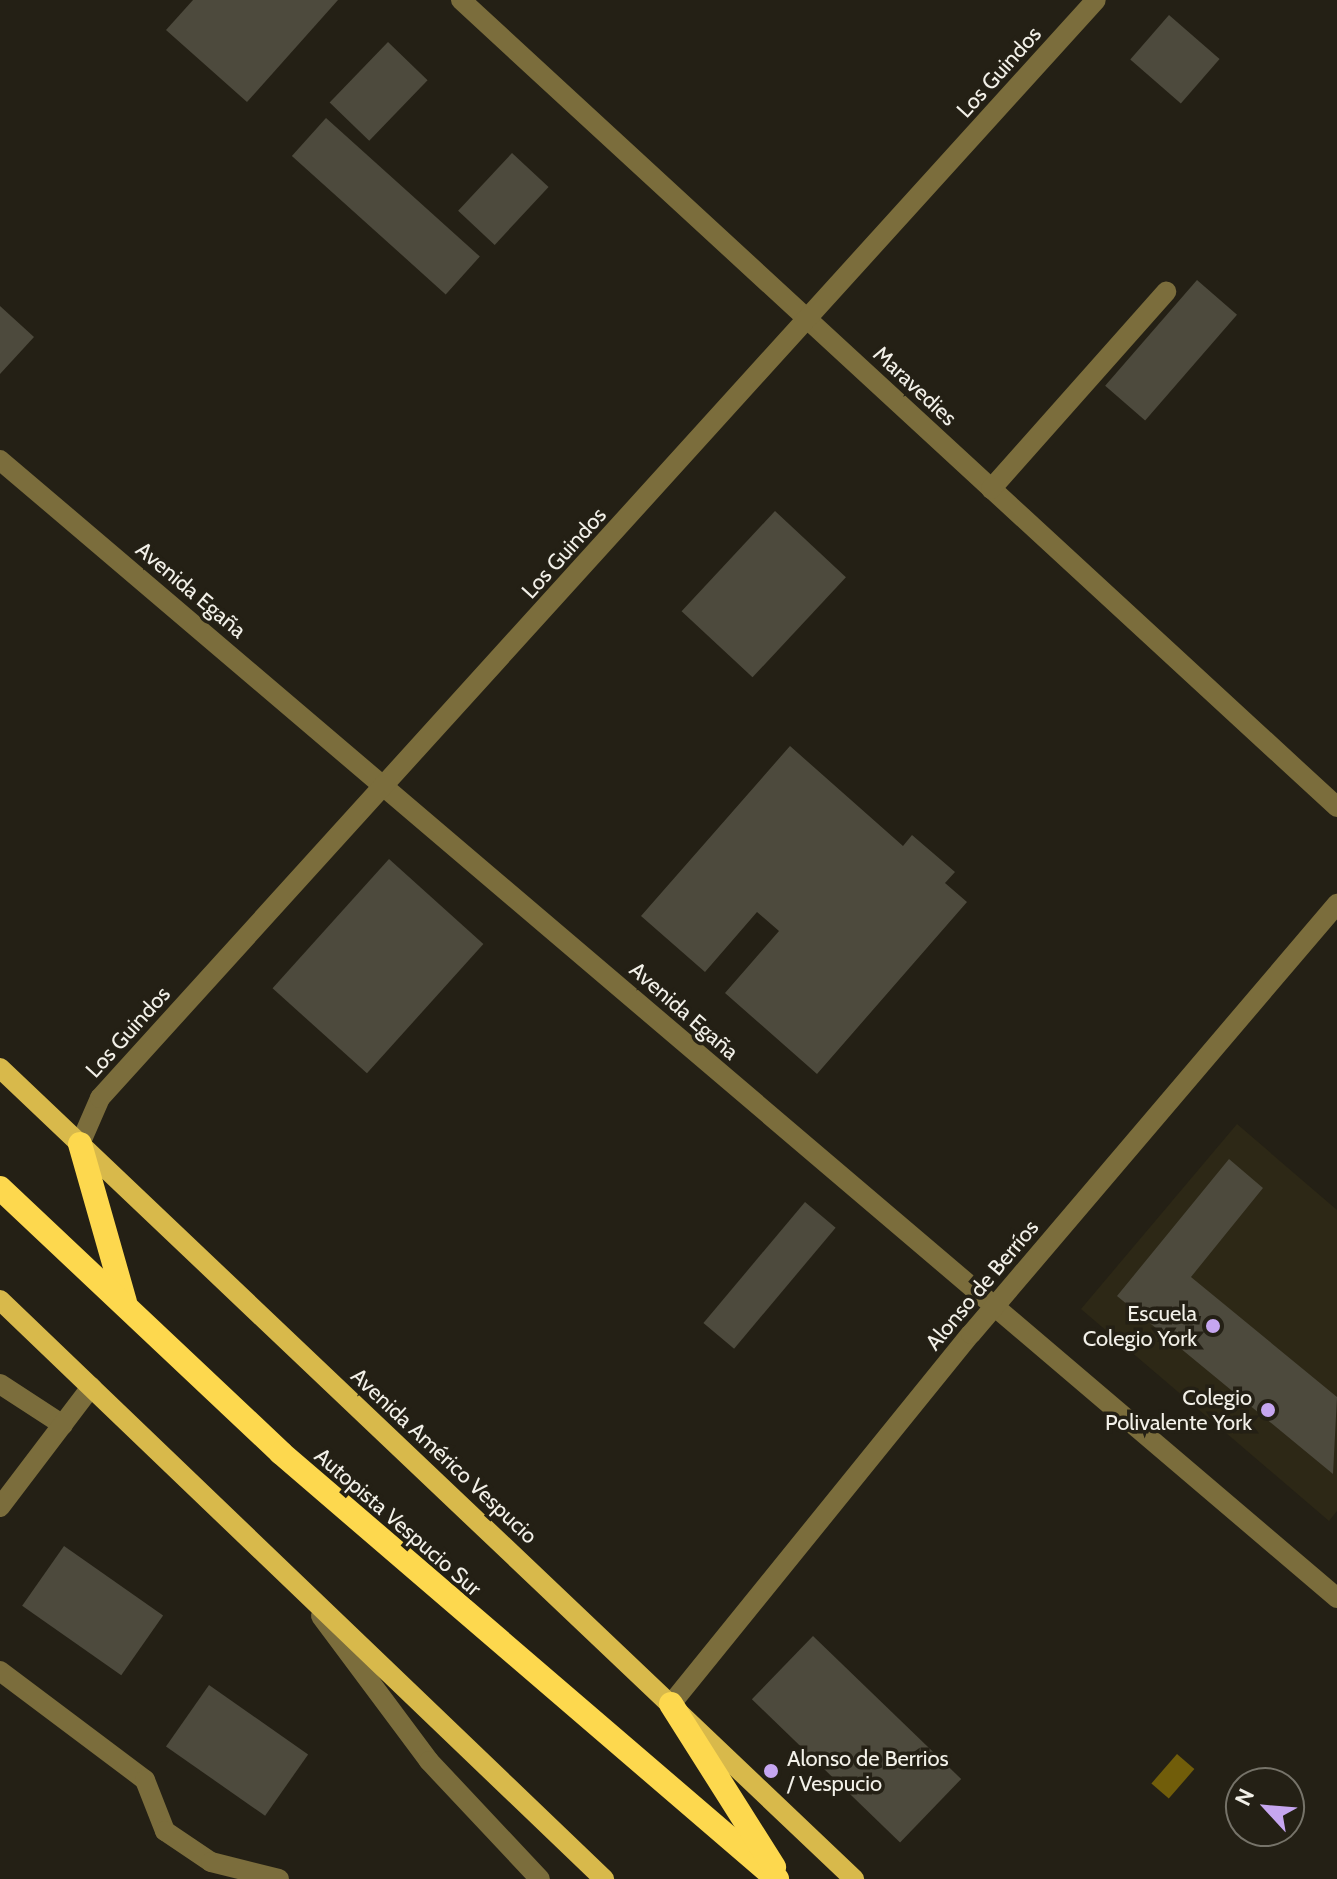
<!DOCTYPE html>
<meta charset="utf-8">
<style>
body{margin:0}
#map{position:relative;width:1337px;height:1879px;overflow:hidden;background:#242015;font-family:Cabin,sans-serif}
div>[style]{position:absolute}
.built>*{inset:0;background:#2d2816}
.water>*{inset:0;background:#715d0a;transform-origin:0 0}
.building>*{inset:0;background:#4d4a3d;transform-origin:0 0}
.minor>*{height:20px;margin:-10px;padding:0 10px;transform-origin:10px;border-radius:10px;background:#7b6d3c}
.major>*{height:20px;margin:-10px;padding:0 10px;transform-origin:10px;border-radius:10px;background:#d8b94b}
.highway>*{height:24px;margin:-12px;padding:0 12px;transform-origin:12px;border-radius:12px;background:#fdd84e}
.dots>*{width:22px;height:22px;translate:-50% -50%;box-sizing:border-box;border:4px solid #242015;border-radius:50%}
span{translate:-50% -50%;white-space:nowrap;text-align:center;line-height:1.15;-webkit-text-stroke:7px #242015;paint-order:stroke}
.street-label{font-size:22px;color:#f2f0e8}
.poi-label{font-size:22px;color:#f2f0e8}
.right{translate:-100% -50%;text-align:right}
.left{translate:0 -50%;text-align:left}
.north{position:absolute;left:1225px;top:1767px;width:80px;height:80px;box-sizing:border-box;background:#242015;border:2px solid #767369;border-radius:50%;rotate:296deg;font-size:22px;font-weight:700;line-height:32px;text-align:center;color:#f2f0e8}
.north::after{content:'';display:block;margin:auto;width:28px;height:36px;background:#c6a6f0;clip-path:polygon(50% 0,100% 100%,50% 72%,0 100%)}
</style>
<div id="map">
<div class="built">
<div style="clip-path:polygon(1237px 1124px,1337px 1210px,1337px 1511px,1329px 1521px,1081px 1309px)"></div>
</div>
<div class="water">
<div style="left:1177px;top:1754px;width:23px;height:39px;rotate:41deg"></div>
</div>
<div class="building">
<div style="clip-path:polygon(193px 0,338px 0,247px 102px,166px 30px)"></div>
<div style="left:1169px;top:15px;width:67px;height:59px;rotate:41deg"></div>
<div style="left:388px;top:42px;width:55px;height:84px;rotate:44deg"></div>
<div style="left:326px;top:118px;width:207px;height:51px;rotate:42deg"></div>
<div style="left:512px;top:153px;width:50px;height:79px;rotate:43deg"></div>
<div style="left:1197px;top:280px;width:53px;height:140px;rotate:41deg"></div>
<div style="clip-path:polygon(0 306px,34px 337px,0 374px)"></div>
<div style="left:775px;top:511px;width:97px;height:137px;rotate:43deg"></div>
<div style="clip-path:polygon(790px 746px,903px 846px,912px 835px,955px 872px,945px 883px,967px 902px,817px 1074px,725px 993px,779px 931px,757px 912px,705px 972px,641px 916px)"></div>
<div style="left:389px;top:859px;width:127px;height:174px;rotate:42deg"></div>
<div style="clip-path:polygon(1229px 1159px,1263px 1188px,1191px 1277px,1337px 1397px,1333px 1474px,1117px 1296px)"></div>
<div style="left:805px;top:1202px;width:40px;height:158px;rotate:40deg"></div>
<div style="left:64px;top:1546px;width:121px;height:73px;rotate:35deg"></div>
<div style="left:813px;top:1636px;width:206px;height:88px;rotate:44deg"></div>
<div style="left:209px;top:1685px;width:121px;height:75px;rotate:35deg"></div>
</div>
<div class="minor">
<div style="left:461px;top:0;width:1191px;rotate:42.65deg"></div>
<div style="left:0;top:460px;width:1756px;rotate:40.4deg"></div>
<div style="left:991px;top:489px;width:264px;rotate:-48.4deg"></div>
<div style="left:80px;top:1144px;width:50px;rotate:-66.5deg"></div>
<div style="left:100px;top:1098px;width:1482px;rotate:-47.79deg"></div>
<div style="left:0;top:1384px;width:75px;rotate:33.1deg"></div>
<div style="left:0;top:1507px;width:151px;rotate:-52.8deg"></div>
<div style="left:321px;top:1616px;width:181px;rotate:53.3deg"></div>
<div style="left:429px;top:1761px;width:162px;rotate:46.8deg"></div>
<div style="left:0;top:1671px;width:181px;rotate:36.9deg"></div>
<div style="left:145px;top:1780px;width:55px;rotate:68.6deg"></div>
<div style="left:165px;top:1831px;width:55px;rotate:34deg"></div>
<div style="left:211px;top:1862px;width:70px;rotate:14deg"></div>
<div style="left:671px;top:1704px;width:476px;rotate:-51deg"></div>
<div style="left:971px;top:1334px;width:565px;rotate:-49.6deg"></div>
</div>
<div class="major">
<div style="left:0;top:1068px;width:1178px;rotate:43.52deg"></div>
<div style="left:0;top:1300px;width:837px;rotate:43.79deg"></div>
</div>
<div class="highway">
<div style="left:80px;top:1144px;width:164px;rotate:74.1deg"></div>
<div style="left:0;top:1188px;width:386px;rotate:43.3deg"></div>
<div style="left:281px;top:1453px;width:654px;rotate:40.66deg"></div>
<div style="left:671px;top:1704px;width:193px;rotate:57.7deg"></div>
</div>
<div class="dots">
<div style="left:1213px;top:1326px;background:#c6a6f0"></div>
<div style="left:1268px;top:1410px;background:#c6a6f0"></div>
<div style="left:771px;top:1771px;background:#c6a6f0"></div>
</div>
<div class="street-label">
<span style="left:999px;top:72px;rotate:-48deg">Los Guindos</span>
<span style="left:915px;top:386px;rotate:43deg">Maravedies</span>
<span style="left:564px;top:553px;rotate:-48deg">Los Guindos</span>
<span style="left:191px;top:590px;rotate:40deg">Avenida Egaña</span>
<span style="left:684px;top:1011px;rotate:41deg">Avenida Egaña</span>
<span style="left:128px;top:1032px;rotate:-48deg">Los Guindos</span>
<span style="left:982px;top:1285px;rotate:-50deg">Alonso de Berríos</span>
<span style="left:444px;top:1456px;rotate:43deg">Avenida Américo Vespucio</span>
<span style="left:398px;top:1522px;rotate:41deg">Autopista Vespucio Sur</span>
</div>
<div class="poi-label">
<span class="right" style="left:1197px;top:1326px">Escuela<br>Colegio York</span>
<span class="right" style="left:1252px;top:1410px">Colegio<br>Polivalente York</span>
<span class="left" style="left:787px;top:1771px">Alonso de Berrios<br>/ Vespucio</span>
</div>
<div class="north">N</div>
</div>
